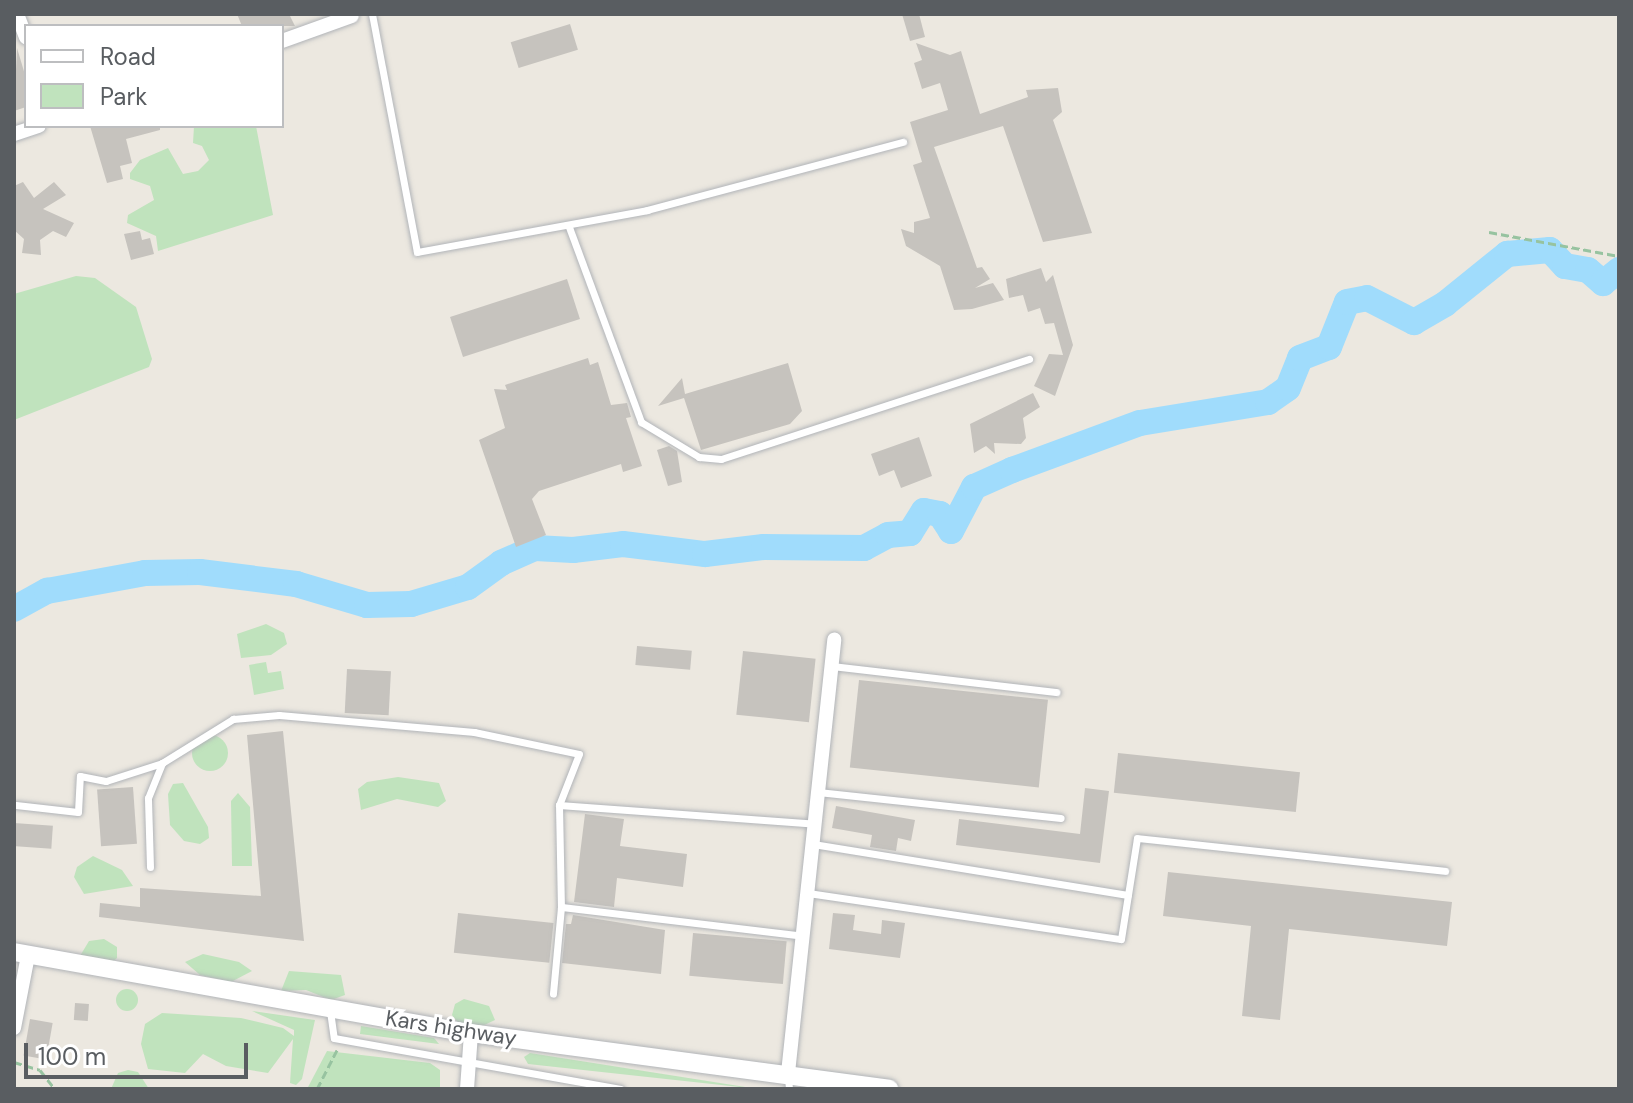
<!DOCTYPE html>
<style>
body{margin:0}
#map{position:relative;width:1633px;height:1103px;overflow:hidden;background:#ece8e0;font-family:"DM Sans",sans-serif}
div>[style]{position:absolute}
.green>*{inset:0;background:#c0e3bd}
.round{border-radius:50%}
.river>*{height:26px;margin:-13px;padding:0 13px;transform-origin:13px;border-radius:13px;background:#a0dcfc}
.building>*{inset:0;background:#c6c3be;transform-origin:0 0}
.path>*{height:3px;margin-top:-1.5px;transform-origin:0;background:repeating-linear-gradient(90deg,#97c3a0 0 8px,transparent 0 12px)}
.roads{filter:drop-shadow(0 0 2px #b1b4b8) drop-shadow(0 0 2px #b1b4b8)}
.service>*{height:7px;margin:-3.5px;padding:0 3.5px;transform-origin:3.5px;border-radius:3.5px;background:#fff}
.minor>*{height:14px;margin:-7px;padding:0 7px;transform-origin:7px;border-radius:7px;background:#fff}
.secondary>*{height:18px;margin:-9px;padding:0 9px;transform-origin:9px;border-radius:9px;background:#fff}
span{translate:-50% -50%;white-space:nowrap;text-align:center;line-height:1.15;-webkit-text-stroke:6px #fff;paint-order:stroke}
.street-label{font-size:22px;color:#595d61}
.frame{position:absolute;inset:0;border:16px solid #595d61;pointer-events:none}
.legend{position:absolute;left:24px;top:24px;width:260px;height:104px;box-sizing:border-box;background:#fff;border:2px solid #bdbec0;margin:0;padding:10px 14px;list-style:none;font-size:24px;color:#595d61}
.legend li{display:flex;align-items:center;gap:16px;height:40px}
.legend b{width:40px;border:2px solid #bdbec0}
.scale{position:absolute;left:24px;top:1043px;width:224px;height:36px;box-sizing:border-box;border:4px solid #595d61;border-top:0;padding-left:10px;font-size:24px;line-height:28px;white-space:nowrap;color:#595d61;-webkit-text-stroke:6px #fff;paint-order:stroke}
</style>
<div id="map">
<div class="green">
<div style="clip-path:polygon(194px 126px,256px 126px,273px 215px,158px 251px,156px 236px,127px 223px,128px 215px,154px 200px,150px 186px,130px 179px,130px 173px,140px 160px,168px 148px,183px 174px,198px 171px,209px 160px,202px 146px,193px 143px)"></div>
<div style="clip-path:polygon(76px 276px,95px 278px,136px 307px,152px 359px,149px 367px,14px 420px,14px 294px)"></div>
<div style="clip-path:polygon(266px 624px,284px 633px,287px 644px,271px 655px,241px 658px,237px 634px)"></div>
<div style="clip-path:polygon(266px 662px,268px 673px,281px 671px,284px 689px,254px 695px,249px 665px)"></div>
<div class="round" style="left:192px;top:735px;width:36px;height:36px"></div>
<div style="clip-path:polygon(398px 777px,439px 783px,446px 801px,438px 807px,397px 799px,361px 810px,358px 789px,367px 782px)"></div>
<div style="clip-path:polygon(183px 783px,208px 827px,209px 838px,200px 844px,184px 841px,170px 825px,168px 794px,173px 784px)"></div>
<div style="clip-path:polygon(238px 793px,250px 807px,252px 866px,232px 866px,231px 801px)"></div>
<div style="clip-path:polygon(93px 856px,122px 870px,133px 886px,84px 894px,74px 877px,77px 867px)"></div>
<div style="clip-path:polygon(104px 939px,117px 947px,117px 958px,110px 964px,80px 956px,89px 941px)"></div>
<div style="clip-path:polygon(203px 954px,239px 962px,252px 971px,231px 982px,200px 975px,185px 962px)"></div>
<div style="clip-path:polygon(289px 971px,341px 975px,345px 995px,331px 1000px,306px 990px,281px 991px)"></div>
<div class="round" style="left:116px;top:989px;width:22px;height:22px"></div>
<div style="clip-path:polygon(464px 999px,489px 1006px,495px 1020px,476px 1029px,461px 1027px,452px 1015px,455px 1004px)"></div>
<div style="clip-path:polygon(252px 1011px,315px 1020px,302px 1079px,296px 1085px,290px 1083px,293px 1039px,268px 1073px,226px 1066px,203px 1054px,185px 1073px,148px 1069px,141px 1044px,145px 1024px,162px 1013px,241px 1018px,283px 1028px,294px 1036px,294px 1030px)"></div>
<div style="clip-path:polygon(361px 1026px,434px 1038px,439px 1044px,360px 1034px)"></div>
<div style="clip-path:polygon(327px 1051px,430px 1063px,440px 1070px,440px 1089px,307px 1089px)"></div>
<div style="clip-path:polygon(530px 1053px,758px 1089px,528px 1064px,524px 1057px)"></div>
<div style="clip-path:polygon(128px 1070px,138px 1072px,149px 1089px,111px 1089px,118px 1073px)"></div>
</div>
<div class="river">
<div style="left:14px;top:609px;width:38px;rotate:-29deg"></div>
<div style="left:47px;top:591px;width:100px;rotate:-10.4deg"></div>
<div style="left:145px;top:573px;width:55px;rotate:-1deg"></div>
<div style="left:200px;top:572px;width:97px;rotate:7.1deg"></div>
<div style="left:296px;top:584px;width:74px;rotate:16.5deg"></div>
<div style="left:367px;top:605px;width:44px;rotate:-1.3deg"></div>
<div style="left:411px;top:604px;width:59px;rotate:-16.6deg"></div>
<div style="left:468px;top:587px;width:41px;rotate:-36deg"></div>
<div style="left:501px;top:563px;width:37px;rotate:-24deg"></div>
<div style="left:535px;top:548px;width:38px;rotate:3deg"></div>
<div style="left:573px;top:550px;width:50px;rotate:-6.8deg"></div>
<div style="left:623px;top:544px;width:83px;rotate:7deg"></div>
<div style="left:705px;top:554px;width:59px;rotate:-6.8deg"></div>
<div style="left:764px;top:547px;width:100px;rotate:0.6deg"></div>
<div style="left:864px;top:548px;width:27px;rotate:-28deg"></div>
<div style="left:888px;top:535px;width:22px;rotate:-5deg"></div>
<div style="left:910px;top:533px;width:26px;rotate:-58deg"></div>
<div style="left:924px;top:511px;width:16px;rotate:11deg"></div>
<div style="left:940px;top:514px;width:20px;rotate:57deg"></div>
<div style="left:951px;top:531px;width:50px;rotate:-62.4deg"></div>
<div style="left:974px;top:487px;width:42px;rotate:-24.1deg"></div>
<div style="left:1012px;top:470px;width:136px;rotate:-20.2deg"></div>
<div style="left:1140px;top:423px;width:130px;rotate:-9.3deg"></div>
<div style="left:1268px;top:402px;width:24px;rotate:-35deg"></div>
<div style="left:1288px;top:388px;width:32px;rotate:-68deg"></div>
<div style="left:1300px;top:358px;width:31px;rotate:-21deg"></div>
<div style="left:1329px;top:347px;width:48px;rotate:-68.2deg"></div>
<div style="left:1347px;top:302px;width:20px;rotate:-11deg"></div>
<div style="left:1367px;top:298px;width:53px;rotate:27.1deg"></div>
<div style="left:1414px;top:322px;width:36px;rotate:-30deg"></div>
<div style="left:1445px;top:304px;width:80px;rotate:-38.9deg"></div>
<div style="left:1507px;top:254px;width:43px;rotate:-5.3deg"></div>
<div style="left:1550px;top:250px;width:22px;rotate:47deg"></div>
<div style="left:1565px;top:266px;width:23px;rotate:10deg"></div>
<div style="left:1588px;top:270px;width:20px;rotate:41deg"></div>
<div style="left:1603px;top:283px;width:21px;rotate:-39deg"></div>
</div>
<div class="building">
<div style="clip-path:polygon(237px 14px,289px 14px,295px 26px,242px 26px)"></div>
<div style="clip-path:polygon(902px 14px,919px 14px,925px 37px,910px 41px)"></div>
<div style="left:570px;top:24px;width:27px;height:62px;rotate:73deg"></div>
<div style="clip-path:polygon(916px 43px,950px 55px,961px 51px,980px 114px,1028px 97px,1026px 90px,1058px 88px,1062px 112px,1053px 120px,1092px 233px,1043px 242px,1003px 126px,934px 147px,977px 268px,982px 267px,990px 279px,975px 288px,993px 283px,1004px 300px,972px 309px,954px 310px,940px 266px,906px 246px,901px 229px,914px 233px,914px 222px,930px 218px,913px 165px,922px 162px,910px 122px,948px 110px,940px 83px,922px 89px,914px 63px,922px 60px)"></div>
<div style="clip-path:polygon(17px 48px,26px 78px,26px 107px,14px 111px)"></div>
<div style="clip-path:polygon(90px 126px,160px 126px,160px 130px,126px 139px,132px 163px,120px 166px,123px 179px,107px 183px)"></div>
<div style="clip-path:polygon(23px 182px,34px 198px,54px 182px,66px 195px,43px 209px,74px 223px,66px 237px,53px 231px,40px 240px,41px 255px,22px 253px,24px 239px,14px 230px,14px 186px)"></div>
<div style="clip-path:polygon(140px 231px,142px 240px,150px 238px,154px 254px,131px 260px,124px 234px)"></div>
<div style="clip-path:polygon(1041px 268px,1046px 282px,1053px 275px,1073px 345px,1055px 396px,1034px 386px,1049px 354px,1063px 355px,1054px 323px,1045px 324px,1040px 308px,1028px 312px,1023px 295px,1009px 298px,1006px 279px)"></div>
<div style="left:567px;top:279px;width:42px;height:123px;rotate:72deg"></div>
<div style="clip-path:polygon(588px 358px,590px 365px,598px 362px,611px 405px,627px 403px,631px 417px,626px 418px,642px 466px,623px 472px,621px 464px,539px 491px,532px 499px,546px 535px,516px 547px,479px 440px,505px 428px,494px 389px,507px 390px,505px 385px)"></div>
<div style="clip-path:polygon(788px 363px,802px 411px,790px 424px,701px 450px,684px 398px,658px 406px,682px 378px,685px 394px)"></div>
<div style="clip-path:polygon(1033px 393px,1040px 407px,1023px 418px,1026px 438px,1021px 444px,994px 443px,995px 454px,986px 446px,974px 453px,970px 424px)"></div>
<div style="clip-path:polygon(919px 437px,932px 476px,901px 488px,894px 470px,879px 476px,871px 454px)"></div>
<div style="clip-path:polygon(669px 446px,677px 451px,682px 482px,668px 486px,657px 450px)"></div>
<div style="left:637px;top:646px;width:55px;height:19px;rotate:5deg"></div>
<div style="left:743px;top:651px;width:73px;height:64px;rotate:6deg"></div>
<div style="left:347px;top:669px;width:44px;height:44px;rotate:3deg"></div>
<div style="left:859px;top:680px;width:190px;height:88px;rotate:6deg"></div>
<div style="clip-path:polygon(283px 731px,304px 941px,99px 917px,100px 903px,140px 907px,140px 888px,261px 896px,247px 735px)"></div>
<div style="left:1118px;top:753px;width:183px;height:40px;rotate:6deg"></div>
<div style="left:133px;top:787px;width:57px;height:36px;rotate:86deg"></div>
<div style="clip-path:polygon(1085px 788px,1109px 791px,1100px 863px,956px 845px,959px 819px,1080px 834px)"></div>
<div style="clip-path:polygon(836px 806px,915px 820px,911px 841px,898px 838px,896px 851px,870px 847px,872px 835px,832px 828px)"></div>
<div style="clip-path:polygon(585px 814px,624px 819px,620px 846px,687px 854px,683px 887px,617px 878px,614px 907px,574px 902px)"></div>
<div style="left:14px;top:823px;width:39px;height:23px;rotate:4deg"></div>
<div style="clip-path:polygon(1168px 872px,1452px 902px,1447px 946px,1289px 929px,1280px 1020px,1242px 1016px,1251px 926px,1163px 916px)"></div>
<div style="left:458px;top:913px;width:96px;height:40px;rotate:6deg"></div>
<div style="clip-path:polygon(833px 913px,855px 915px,853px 930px,881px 934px,882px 920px,905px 923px,900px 958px,829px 949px)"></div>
<div style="clip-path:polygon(573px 915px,665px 930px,661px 974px,562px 963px,566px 924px,571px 924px)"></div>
<div style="left:693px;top:933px;width:94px;height:43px;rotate:5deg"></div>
<div style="left:75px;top:1003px;width:14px;height:17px;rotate:4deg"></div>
<div style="left:30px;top:1019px;width:23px;height:37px;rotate:10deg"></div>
</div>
<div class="path">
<div style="left:1489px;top:232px;width:132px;rotate:10.5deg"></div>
<div style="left:14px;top:1062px;width:27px;rotate:17deg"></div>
<div style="left:40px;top:1070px;width:24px;rotate:52deg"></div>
<div style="left:317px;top:1089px;width:44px;rotate:-62.9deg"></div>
</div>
<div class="roads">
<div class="service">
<div style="left:372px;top:14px;width:242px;rotate:79.3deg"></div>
<div style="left:417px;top:252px;width:234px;rotate:-10.3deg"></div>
<div style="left:647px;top:210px;width:265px;rotate:-14.9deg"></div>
<div style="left:569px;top:227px;width:208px;rotate:69.7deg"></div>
<div style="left:641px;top:422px;width:68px;rotate:31.1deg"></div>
<div style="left:699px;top:457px;width:22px;rotate:5deg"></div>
<div style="left:721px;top:459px;width:324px;rotate:-18deg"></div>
<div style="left:831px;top:666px;width:227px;rotate:6.6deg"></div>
<div style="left:818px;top:792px;width:244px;rotate:6.1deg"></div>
<div style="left:16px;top:805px;width:62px;rotate:6.4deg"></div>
<div style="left:78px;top:812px;width:36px;rotate:-87deg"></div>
<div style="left:80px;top:776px;width:26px;rotate:11deg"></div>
<div style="left:106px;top:781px;width:59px;rotate:-17.8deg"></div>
<div style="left:559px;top:805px;width:257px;rotate:4.2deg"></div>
<div style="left:813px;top:844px;width:319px;rotate:9.2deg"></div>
<div style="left:150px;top:867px;width:69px;rotate:-91.7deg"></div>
<div style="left:148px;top:798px;width:38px;rotate:-68deg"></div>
<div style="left:162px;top:763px;width:84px;rotate:-31.8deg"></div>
<div style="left:233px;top:719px;width:46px;rotate:-5deg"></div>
<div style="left:279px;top:715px;width:196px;rotate:5deg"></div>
<div style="left:474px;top:732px;width:107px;rotate:11.8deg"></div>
<div style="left:579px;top:754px;width:55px;rotate:111.4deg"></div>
<div style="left:559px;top:805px;width:102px;rotate:88.9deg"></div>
<div style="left:561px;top:907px;width:87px;rotate:95.3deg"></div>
<div style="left:808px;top:893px;width:316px;rotate:8.4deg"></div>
<div style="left:1121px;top:939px;width:102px;rotate:-81deg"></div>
<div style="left:1137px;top:838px;width:310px;rotate:6.1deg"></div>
<div style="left:561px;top:907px;width:244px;rotate:6.8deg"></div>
<div style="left:330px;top:1011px;width:27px;rotate:82deg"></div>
<div style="left:334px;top:1038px;width:291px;rotate:10.1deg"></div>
<div style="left:788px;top:1075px;width:14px;rotate:86deg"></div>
</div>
<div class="minor">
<div style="left:17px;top:14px;width:25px;rotate:69deg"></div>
<div style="left:282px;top:41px;width:74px;rotate:-19.7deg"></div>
<div style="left:14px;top:134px;width:26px;rotate:-18deg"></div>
<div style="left:14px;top:1028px;width:74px;rotate:-79.1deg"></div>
<div style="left:788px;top:1073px;width:436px;rotate:-83.9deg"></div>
<div style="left:467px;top:1089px;width:56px;rotate:-85.9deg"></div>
</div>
<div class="secondary">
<div style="left:14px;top:952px;width:464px;rotate:10.1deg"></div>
<div style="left:471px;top:1033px;width:422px;rotate:7.6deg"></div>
</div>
</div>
<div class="street-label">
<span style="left:451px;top:1028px;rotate:9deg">Kars highway</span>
</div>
<div class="frame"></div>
<ul class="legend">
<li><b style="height:10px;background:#fff"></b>Road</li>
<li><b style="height:22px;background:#c0e3bd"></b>Park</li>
</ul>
<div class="scale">100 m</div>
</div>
